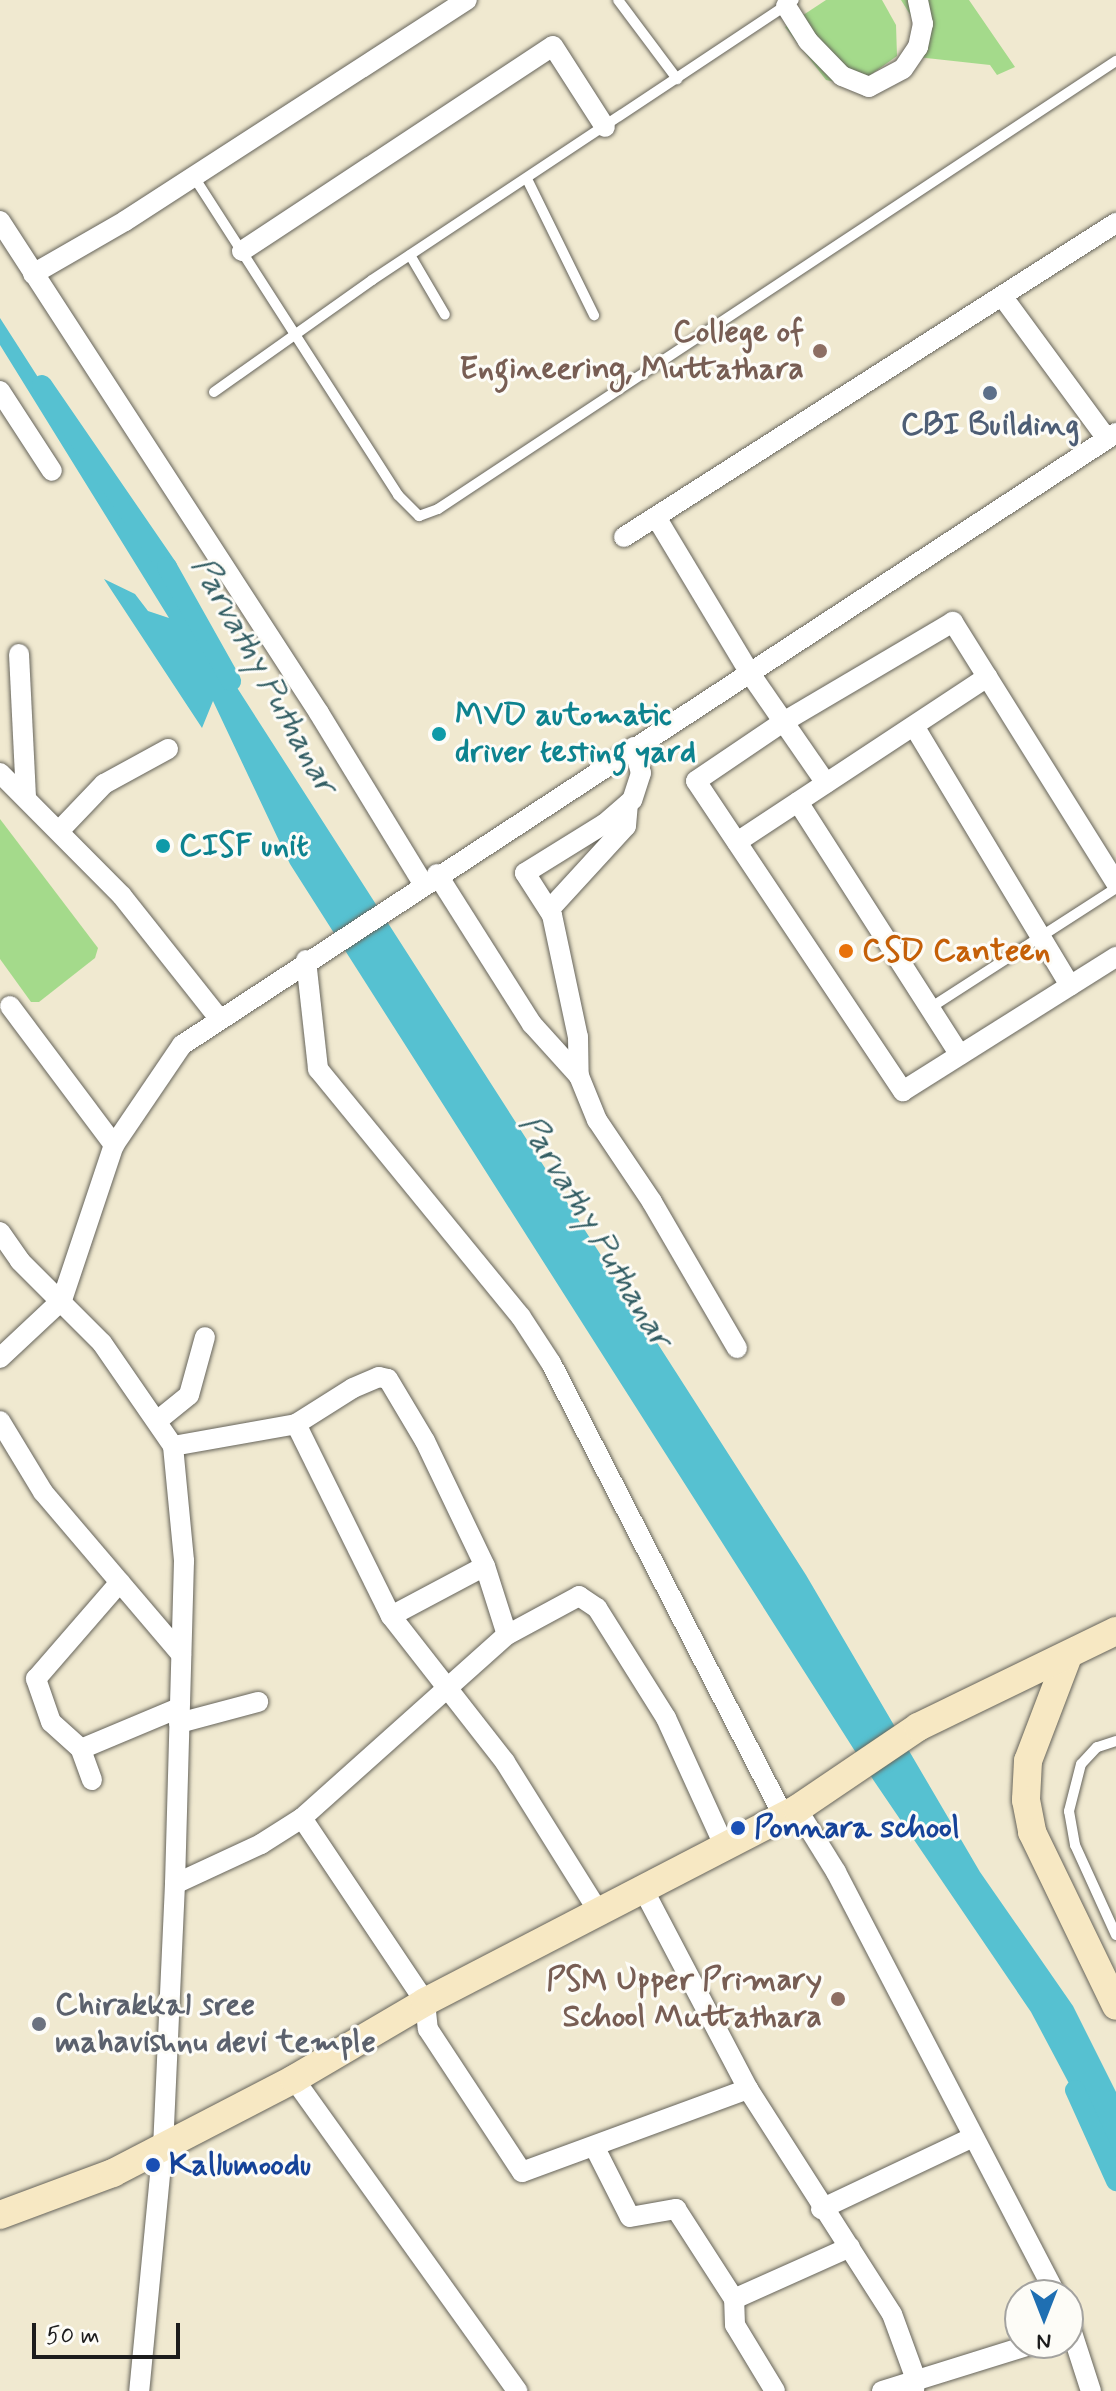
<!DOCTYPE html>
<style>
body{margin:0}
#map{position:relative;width:1116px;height:2391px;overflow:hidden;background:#f0e9d0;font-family:Mynerve,sans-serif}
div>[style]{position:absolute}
.green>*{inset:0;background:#a4da8b}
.water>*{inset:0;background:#56c1d1}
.canal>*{height:20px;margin:-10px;padding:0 10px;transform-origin:10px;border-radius:10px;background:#56c1d1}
.roads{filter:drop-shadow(0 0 2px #66645b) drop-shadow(0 0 2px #66645b)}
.lane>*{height:10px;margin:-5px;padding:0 5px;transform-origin:5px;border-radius:5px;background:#fff}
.street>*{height:20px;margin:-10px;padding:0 10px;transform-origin:10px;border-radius:10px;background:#fff}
.secondary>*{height:28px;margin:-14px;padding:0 14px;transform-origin:14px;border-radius:14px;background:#f7e8c3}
.dots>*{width:22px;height:22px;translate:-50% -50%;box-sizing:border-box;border:4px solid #fdfcf7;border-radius:50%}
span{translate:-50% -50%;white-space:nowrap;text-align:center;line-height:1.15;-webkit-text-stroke:6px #fdfcf7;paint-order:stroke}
.education-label{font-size:32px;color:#785e54;font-weight:700}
.right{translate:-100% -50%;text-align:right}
.service-label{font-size:32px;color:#4e5e75;font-weight:700}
.culture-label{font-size:32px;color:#0d838f;font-weight:700}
.left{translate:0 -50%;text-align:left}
.food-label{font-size:32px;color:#c56008;font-weight:700}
.transit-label{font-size:32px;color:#164399;font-weight:700}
.worship-label{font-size:32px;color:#5b616d;font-weight:700}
.water-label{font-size:34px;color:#335e64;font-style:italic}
.north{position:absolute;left:1004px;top:2279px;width:80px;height:80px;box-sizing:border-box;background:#fdfcf7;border:2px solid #a3a29f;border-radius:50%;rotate:180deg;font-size:22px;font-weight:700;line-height:32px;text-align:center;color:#1c1c1c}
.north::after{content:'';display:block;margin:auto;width:28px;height:36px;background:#1f6fb2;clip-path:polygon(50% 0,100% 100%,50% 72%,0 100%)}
.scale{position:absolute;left:32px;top:2323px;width:148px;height:36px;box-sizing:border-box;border:4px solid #1c1c1c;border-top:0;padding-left:10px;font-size:24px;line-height:28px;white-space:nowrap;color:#1c1c1c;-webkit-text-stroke:6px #fdfcf7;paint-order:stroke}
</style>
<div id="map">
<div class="green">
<div style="clip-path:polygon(826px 0,882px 0,896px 25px,897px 56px,855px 86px,826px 80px,785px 27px)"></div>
<div style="clip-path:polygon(901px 0,969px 0,1015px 67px,997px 75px,990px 65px,917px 57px,916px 24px)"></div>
<div style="clip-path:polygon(0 819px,98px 948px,95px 958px,39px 1002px,31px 1002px,0 959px)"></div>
</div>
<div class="water">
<div style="clip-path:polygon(0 318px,806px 1575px,980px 1872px,1073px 2006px,1116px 2092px,1116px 2172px,1031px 2012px,874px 1781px,290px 864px,213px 701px,202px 728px,104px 579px,135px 594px,148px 611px,169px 618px,0 345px)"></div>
</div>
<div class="canal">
<div style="left:42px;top:385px;width:221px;rotate:55.5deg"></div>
<div style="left:167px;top:567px;width:131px;rotate:60.7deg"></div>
<div style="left:1075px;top:2090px;width:100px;rotate:65.7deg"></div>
</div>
<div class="roads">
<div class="lane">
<div style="left:618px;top:0;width:99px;rotate:53.2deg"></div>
<div style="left:194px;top:177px;width:378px;rotate:57.3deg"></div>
<div style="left:398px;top:495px;width:30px;rotate:45deg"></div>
<div style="left:419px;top:516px;width:20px;rotate:-20deg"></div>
<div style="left:438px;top:509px;width:813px;rotate:-33.46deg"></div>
<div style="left:527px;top:179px;width:152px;rotate:63.8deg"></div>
<div style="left:410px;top:255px;width:69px;rotate:59.7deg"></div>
<div style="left:214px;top:392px;width:194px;rotate:-35.3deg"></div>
<div style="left:372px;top:280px;width:506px;rotate:-33.56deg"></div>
<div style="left:930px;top:1008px;width:221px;rotate:-32.8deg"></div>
<div style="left:1116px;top:1741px;width:20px;rotate:162deg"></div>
<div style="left:1097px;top:1747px;width:23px;rotate:133deg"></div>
<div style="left:1081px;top:1764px;width:49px;rotate:104.3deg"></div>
<div style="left:1069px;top:1811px;width:35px;rotate:80deg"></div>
<div style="left:1075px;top:1845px;width:99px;rotate:65.5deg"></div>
</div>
<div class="street">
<div style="left:786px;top:6px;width:41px;rotate:57.8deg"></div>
<div style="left:808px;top:41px;width:49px;rotate:45.8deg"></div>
<div style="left:842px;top:76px;width:29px;rotate:22deg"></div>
<div style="left:869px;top:87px;width:38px;rotate:-28deg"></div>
<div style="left:903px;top:69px;width:27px;rotate:-56deg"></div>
<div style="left:918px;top:47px;width:24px;rotate:-78deg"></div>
<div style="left:923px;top:24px;width:25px;rotate:-102deg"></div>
<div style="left:0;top:221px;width:586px;rotate:57.04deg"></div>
<div style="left:319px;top:713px;width:202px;rotate:58.6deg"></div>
<div style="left:242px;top:251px;width:372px;rotate:-33.4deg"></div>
<div style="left:553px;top:46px;width:96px;rotate:57.3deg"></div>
<div style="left:33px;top:274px;width:106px;rotate:-29.9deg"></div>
<div style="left:125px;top:221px;width:407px;rotate:-32.9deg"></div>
<div style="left:1002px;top:296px;width:177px;rotate:53.7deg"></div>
<div style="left:0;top:391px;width:95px;rotate:57deg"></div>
<div style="left:656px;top:517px;width:181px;rotate:59deg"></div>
<div style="left:749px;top:672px;width:135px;rotate:55.3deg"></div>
<div style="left:624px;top:537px;width:584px;rotate:-32.55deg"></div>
<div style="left:19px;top:654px;width:142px;rotate:87.2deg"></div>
<div style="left:914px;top:726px;width:303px;rotate:59deg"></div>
<div style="left:634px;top:747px;width:27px;rotate:75deg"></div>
<div style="left:641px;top:773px;width:28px;rotate:108deg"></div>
<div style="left:632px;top:800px;width:37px;rotate:139deg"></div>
<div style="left:604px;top:824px;width:93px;rotate:148.2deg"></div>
<div style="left:525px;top:873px;width:50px;rotate:57.3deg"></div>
<div style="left:552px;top:915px;width:125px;rotate:78deg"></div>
<div style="left:578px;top:1037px;width:39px;rotate:89deg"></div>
<div style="left:579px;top:1076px;width:48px;rotate:67.8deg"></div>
<div style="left:597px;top:1120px;width:99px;rotate:56.1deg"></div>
<div style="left:652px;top:1202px;width:169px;rotate:59.8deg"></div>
<div style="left:0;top:773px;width:173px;rotate:45.2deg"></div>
<div style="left:122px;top:896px;width:154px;rotate:51.6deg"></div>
<div style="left:798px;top:802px;width:300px;rotate:57.4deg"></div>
<div style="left:60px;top:830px;width:64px;rotate:-46.3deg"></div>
<div style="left:104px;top:784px;width:73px;rotate:-28.7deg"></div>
<div style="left:737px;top:842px;width:300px;rotate:-33.4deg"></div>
<div style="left:437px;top:874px;width:178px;rotate:57.7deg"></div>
<div style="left:532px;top:1024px;width:70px;rotate:47.9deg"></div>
<div style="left:1116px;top:883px;width:308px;rotate:-122deg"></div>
<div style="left:953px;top:622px;width:197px;rotate:149.5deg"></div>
<div style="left:783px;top:722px;width:105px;rotate:145.9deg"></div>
<div style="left:696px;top:781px;width:373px;rotate:56.3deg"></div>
<div style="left:903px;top:1091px;width:252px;rotate:-32.2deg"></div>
<div style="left:549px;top:910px;width:114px;rotate:-47.5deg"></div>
<div style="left:626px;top:826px;width:22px;rotate:-85deg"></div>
<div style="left:306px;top:960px;width:110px;rotate:83.7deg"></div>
<div style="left:318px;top:1069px;width:320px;rotate:50.7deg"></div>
<div style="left:521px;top:1317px;width:55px;rotate:56.9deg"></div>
<div style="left:551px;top:1363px;width:508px;rotate:62.83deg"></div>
<div style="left:10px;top:1006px;width:174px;rotate:53.2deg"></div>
<div style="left:0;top:1232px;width:35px;rotate:55deg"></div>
<div style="left:20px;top:1261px;width:116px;rotate:45deg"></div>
<div style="left:102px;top:1343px;width:125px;rotate:55.4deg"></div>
<div style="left:173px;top:1446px;width:116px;rotate:84.5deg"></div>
<div style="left:184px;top:1561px;width:323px;rotate:91.6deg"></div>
<div style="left:175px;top:1884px;width:260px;rotate:92.6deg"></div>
<div style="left:163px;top:2144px;width:248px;rotate:95.5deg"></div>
<div style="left:0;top:1358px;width:85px;rotate:-43.1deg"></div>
<div style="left:62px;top:1300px;width:163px;rotate:-71.5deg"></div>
<div style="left:114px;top:1145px;width:121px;rotate:-55.8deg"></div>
<div style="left:182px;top:1045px;width:1117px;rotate:-33.23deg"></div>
<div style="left:0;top:1421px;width:83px;rotate:58.8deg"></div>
<div style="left:43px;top:1492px;width:213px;rotate:49.6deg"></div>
<div style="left:157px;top:1421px;width:41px;rotate:-39.1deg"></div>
<div style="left:189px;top:1395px;width:60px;rotate:-74.6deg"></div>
<div style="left:296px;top:1424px;width:214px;rotate:63.7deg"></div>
<div style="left:391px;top:1616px;width:185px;rotate:52deg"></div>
<div style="left:505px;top:1762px;width:179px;rotate:58deg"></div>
<div style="left:173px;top:1446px;width:125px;rotate:-10.1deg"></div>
<div style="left:296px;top:1424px;width:67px;rotate:-32.3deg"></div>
<div style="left:353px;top:1388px;width:28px;rotate:-23deg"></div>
<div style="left:379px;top:1377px;width:9px;rotate:13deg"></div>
<div style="left:388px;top:1379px;width:72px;rotate:59.2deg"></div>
<div style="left:425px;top:1441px;width:139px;rotate:64.4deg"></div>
<div style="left:485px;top:1566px;width:72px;rotate:72.3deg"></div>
<div style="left:391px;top:1616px;width:106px;rotate:-28deg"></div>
<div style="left:179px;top:1723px;width:82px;rotate:-14.9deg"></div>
<div style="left:81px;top:1749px;width:106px;rotate:-22.7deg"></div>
<div style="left:92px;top:1780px;width:33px;rotate:-110deg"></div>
<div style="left:81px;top:1749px;width:40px;rotate:-138deg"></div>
<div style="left:51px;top:1722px;width:46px;rotate:-109.2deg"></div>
<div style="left:36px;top:1679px;width:128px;rotate:-49.1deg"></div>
<div style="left:797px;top:1809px;width:74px;rotate:58.2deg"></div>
<div style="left:836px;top:1872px;width:477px;rotate:62.5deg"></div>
<div style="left:302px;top:1818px;width:221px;rotate:56.2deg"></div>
<div style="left:425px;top:2002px;width:27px;rotate:84deg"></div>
<div style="left:428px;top:2029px;width:171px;rotate:56.7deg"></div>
<div style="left:522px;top:2172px;width:241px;rotate:-20.2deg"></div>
<div style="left:175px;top:1884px;width:95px;rotate:-24.9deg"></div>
<div style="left:261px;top:1844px;width:49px;rotate:-32.4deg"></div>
<div style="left:302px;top:1818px;width:275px;rotate:-41.8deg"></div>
<div style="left:507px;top:1635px;width:82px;rotate:-28.4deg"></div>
<div style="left:579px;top:1596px;width:22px;rotate:34deg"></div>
<div style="left:597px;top:1608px;width:130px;rotate:57.9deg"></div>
<div style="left:666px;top:1718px;width:140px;rotate:65.5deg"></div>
<div style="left:642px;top:1887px;width:228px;rotate:62.3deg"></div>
<div style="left:748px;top:2089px;width:267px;rotate:57.4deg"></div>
<div style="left:892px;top:2314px;width:67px;rotate:69.9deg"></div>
<div style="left:915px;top:2377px;width:14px;rotate:94deg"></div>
<div style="left:294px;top:2079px;width:384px;rotate:54.4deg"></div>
<div style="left:595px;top:2148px;width:77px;rotate:63.1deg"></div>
<div style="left:630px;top:2217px;width:47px;rotate:-9.9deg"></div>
<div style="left:676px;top:2209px;width:107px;rotate:57.2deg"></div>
<div style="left:821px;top:2209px;width:166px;rotate:-25.3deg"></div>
<div style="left:1068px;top:2320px;width:75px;rotate:72.1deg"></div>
<div style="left:775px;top:2391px;width:77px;rotate:-121.2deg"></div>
<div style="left:735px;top:2325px;width:26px;rotate:-92deg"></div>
<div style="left:734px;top:2299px;width:127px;rotate:-24.1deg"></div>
<div style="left:882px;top:2391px;width:161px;rotate:-17.3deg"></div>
</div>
<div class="secondary">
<div style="left:1068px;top:1656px;width:112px;rotate:110.9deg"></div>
<div style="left:1028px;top:1761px;width:39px;rotate:93deg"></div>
<div style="left:1026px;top:1800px;width:33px;rotate:79deg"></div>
<div style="left:1032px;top:1832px;width:193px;rotate:64.2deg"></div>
<div style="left:0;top:2215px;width:121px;rotate:-20.4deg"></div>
<div style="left:113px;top:2173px;width:204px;rotate:-27.4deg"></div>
<div style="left:294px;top:2079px;width:152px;rotate:-30.4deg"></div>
<div style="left:425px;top:2002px;width:419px;rotate:-27.4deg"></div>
<div style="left:797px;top:1809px;width:146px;rotate:-34.1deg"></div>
<div style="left:918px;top:1727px;width:220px;rotate:-25.9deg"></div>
</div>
</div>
<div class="dots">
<div style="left:820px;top:351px;background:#8d6e63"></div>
<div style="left:990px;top:393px;background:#5c6f8a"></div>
<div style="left:439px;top:734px;background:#0f9aa8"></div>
<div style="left:163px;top:846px;background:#0f9aa8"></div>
<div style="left:846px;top:951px;background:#e8710a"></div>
<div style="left:738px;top:1828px;background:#1a4fb4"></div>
<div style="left:838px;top:1999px;background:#8d6e63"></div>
<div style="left:39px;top:2024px;background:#6b7280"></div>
<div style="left:153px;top:2165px;background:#1a4fb4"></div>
</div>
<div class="education-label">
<span class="right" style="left:804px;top:351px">College of<br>Engineering, Muttathara</span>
<span class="right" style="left:822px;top:1999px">PSM Upper Primary<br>School Muttathara</span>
</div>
<div class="service-label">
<span style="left:990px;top:425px">CBI Building</span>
</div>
<div class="culture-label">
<span class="left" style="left:455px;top:734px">MVD automatic<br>driver testing yard</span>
<span class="left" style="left:179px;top:846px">CISF unit</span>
</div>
<div class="food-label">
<span class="left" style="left:862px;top:951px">CSD Canteen</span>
</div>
<div class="transit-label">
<span class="left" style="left:754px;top:1828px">Ponnara school</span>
<span class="left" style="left:169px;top:2165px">Kallumoodu</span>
</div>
<div class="worship-label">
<span class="left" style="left:55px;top:2024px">Chirakkal sree<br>mahavishnu devi temple</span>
</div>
<div class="water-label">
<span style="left:264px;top:675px;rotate:61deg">Parvathy Puthanar</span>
<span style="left:595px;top:1231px;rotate:59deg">Parvathy Puthanar</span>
</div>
<div class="north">N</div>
<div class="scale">50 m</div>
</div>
